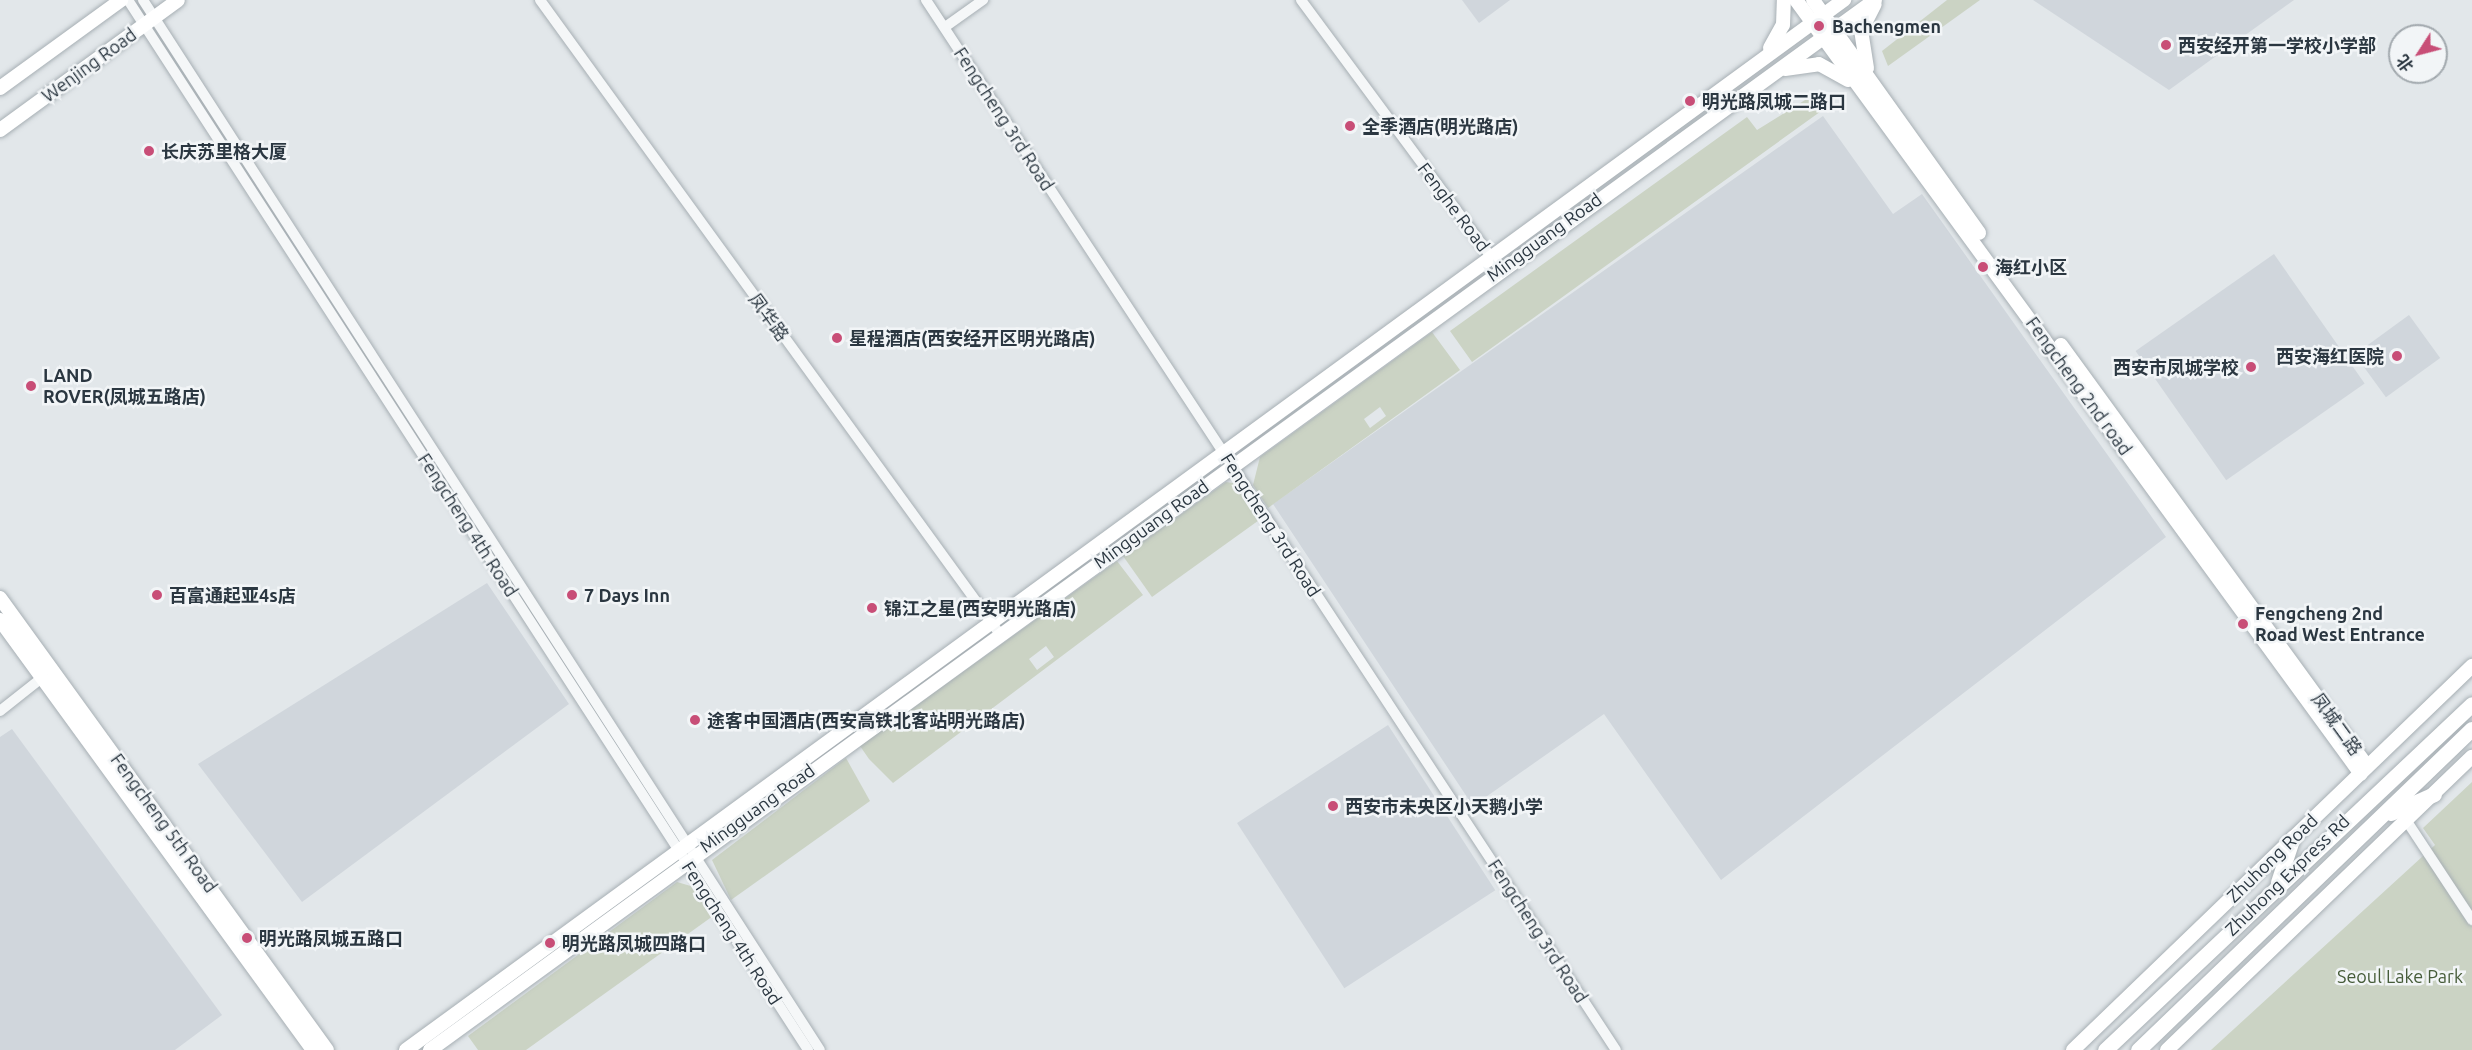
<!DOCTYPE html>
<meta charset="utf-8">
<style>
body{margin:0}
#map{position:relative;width:2472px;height:1050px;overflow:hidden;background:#e2e7ea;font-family:Ubuntu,"Noto Sans SC",sans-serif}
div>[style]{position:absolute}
.built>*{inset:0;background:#d0d6dc;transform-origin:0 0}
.green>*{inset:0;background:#cbd3c4}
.roads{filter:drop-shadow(0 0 2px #a7afb4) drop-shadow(0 0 2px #a7afb4)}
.minor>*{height:10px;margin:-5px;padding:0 5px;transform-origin:5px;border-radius:5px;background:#f5f7f8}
.major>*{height:14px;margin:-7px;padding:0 7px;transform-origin:7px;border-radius:7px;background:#fff}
.highway>*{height:15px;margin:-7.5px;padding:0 7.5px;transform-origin:7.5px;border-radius:7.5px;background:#fff}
.dots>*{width:16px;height:16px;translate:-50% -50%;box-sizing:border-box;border:3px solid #f2f5f7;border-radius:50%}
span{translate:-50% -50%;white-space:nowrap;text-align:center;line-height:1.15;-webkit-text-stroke:5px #f2f5f7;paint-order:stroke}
.poi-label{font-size:18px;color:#2b3741;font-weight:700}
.left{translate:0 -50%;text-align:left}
.right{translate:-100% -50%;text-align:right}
.street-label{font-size:18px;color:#2b3741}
.park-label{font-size:18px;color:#465c39}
.north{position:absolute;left:2388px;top:24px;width:60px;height:60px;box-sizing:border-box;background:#f2f5f7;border:2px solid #a2a9ae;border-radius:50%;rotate:234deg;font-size:16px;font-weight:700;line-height:24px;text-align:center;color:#2b3741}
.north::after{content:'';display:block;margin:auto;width:21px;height:27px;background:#c84e77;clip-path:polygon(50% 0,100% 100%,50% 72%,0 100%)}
</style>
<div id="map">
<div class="built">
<div style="clip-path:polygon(1462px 0,1510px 0,1479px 23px)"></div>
<div style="clip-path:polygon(2033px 0,2294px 0,2169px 90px)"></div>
<div style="clip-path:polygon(1823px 116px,1893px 214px,1922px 194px,2166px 537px,1721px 880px,1604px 714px,1473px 806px,1273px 504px)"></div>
<div style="left:2274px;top:254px;width:158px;height:169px;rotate:55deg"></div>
<div style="left:2409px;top:315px;width:53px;height:67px;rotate:54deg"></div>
<div style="clip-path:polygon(487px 583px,569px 704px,302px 902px,198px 764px)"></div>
<div style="left:1388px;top:725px;width:197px;height:180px;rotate:57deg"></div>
<div style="clip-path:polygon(12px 729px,222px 1015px,175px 1050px,0 1050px,0 737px)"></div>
</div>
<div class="green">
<div style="clip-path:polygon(1947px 0,1980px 0,1888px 66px,1882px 51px)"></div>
<div style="clip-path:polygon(1813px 95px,1824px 109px,1472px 362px,1450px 331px,1747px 117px,1757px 130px)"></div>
<div style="clip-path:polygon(evenodd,1432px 332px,1460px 370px,1268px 508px,1253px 485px,1260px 457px,1432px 332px,1380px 407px,1386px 416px,1370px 428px,1364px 419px,1380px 407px)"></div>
<div style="clip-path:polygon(1226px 482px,1240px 484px,1262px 518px,1152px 597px,1123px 556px)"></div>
<div style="clip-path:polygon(evenodd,1117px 561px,1143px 595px,893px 783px,869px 759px,860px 746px,1117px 561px,1046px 646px,1054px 657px,1037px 670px,1029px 659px,1046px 646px)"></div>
<div style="clip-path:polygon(846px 758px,870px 801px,731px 900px,712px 860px)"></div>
<div style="clip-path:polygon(2472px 782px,2472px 1050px,2211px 1050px,2435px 845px,2423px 828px)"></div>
<div style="clip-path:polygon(677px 882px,694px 887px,713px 916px,526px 1050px,478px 1050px,468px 1036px)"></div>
</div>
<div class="roads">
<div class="minor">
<div style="left:128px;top:0;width:1251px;rotate:57.07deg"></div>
<div style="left:143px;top:0;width:1249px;rotate:57.19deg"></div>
<div style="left:540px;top:0;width:782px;rotate:54.05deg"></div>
<div style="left:926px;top:0;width:1256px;rotate:56.69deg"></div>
<div style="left:1301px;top:0;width:335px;rotate:53.5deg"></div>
<div style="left:945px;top:27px;width:47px;rotate:-35.4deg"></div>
<div style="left:0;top:711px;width:61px;rotate:-38.4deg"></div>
<div style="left:2406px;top:820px;width:120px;rotate:56.6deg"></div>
</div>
<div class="major">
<div style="left:1796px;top:0;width:958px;rotate:53.87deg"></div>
<div style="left:1813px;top:0;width:286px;rotate:54.5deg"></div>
<div style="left:1770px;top:48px;width:26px;rotate:-61deg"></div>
<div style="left:1783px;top:25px;width:25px;rotate:-88deg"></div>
<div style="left:1867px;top:68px;width:37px;rotate:-99deg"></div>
<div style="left:1861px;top:31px;width:30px;rotate:-63deg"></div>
<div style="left:1785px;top:69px;width:34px;rotate:-8deg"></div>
<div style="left:1819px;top:64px;width:33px;rotate:29deg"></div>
<div style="left:0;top:88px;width:150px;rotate:-36deg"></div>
<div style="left:0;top:130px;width:220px;rotate:-36.1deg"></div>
<div style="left:2061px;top:345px;width:520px;rotate:53.99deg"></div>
<div style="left:0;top:598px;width:558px;rotate:54.12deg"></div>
<div style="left:0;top:620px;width:532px;rotate:53.95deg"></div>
<div style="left:406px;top:1050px;width:1781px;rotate:-36.14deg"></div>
<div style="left:430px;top:1050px;width:1786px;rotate:-36deg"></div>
<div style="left:2073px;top:1050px;width:554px;rotate:-43.9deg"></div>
<div style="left:2167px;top:1050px;width:423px;rotate:-43.9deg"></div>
</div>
<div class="highway">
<div style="left:2391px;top:813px;width:47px;rotate:-23.8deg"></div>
<div style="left:2278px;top:882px;width:47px;rotate:-71.6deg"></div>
<div style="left:2105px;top:1050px;width:504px;rotate:-43.31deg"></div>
<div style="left:2138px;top:1050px;width:463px;rotate:-43.9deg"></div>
</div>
</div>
<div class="dots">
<div style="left:1819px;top:26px;background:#c84e77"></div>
<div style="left:2166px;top:45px;background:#c84e77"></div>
<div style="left:1690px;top:101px;background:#c84e77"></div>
<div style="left:1350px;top:126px;background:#c84e77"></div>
<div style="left:149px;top:151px;background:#c84e77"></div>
<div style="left:1983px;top:267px;background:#c84e77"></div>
<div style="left:837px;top:338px;background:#c84e77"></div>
<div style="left:2397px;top:356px;background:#c84e77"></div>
<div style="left:2251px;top:367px;background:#c84e77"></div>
<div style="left:31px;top:386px;background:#c84e77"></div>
<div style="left:157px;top:595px;background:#c84e77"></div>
<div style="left:572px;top:595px;background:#c84e77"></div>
<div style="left:872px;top:608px;background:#c84e77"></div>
<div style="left:2243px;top:624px;background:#c84e77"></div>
<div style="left:695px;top:720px;background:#c84e77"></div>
<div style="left:1333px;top:806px;background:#c84e77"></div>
<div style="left:247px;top:938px;background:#c84e77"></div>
<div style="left:550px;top:943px;background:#c84e77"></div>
</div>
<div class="poi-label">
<span class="left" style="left:1832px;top:26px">Bachengmen</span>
<span class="left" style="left:2178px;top:45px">西安经开第一学校小学部</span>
<span class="left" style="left:1702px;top:101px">明光路凤城二路口</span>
<span class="left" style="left:1362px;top:126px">全季酒店(明光路店)</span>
<span class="left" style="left:161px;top:151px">长庆苏里格大厦</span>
<span class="left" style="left:1995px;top:267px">海红小区</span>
<span class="left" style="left:849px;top:338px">星程酒店(西安经开区明光路店)</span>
<span class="right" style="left:2384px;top:356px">西安海红医院</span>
<span class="right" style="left:2239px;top:367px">西安市凤城学校</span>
<span class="left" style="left:43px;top:386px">LAND<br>ROVER(凤城五路店)</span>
<span class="left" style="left:169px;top:595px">百富通起亚4s店</span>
<span class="left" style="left:584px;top:595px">7 Days Inn</span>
<span class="left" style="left:884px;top:608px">锦江之星(西安明光路店)</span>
<span class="left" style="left:2255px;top:624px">Fengcheng 2nd<br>Road West Entrance</span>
<span class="left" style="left:707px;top:720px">途客中国酒店(西安高铁北客站明光路店)</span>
<span class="left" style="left:1345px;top:806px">西安市未央区小天鹅小学</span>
<span class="left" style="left:259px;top:938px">明光路凤城五路口</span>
<span class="left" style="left:562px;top:943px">明光路凤城四路口</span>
</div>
<div class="street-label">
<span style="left:89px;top:65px;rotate:-36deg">Wenjing Road</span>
<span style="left:1004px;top:119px;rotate:57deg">Fengcheng 3rd Road</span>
<span style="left:1454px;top:207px;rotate:53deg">Fenghe Road</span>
<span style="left:1544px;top:237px;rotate:-36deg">Mingguang Road</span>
<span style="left:769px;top:317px;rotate:54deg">凤华路</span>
<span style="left:2079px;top:386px;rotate:54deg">Fengcheng 2nd road</span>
<span style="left:1151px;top:524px;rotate:-36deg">Mingguang Road</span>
<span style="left:468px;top:525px;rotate:57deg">Fengcheng 4th Road</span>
<span style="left:1271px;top:525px;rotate:57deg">Fengcheng 3rd Road</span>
<span style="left:2337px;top:724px;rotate:54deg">凤城二路</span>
<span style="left:757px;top:808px;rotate:-36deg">Mingguang Road</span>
<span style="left:164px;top:823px;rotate:54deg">Fengcheng 5th Road</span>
<span style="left:2272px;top:858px;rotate:-44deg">Zhuhong Road</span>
<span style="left:2287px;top:875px;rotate:-44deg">Zhuhong Express Rd</span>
<span style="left:1538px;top:931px;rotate:57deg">Fengcheng 3rd Road</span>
<span style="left:732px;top:933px;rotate:57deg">Fengcheng 4th Road</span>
</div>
<div class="park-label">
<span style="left:2400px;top:976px">Seoul Lake Park</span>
</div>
<div class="north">北</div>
</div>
